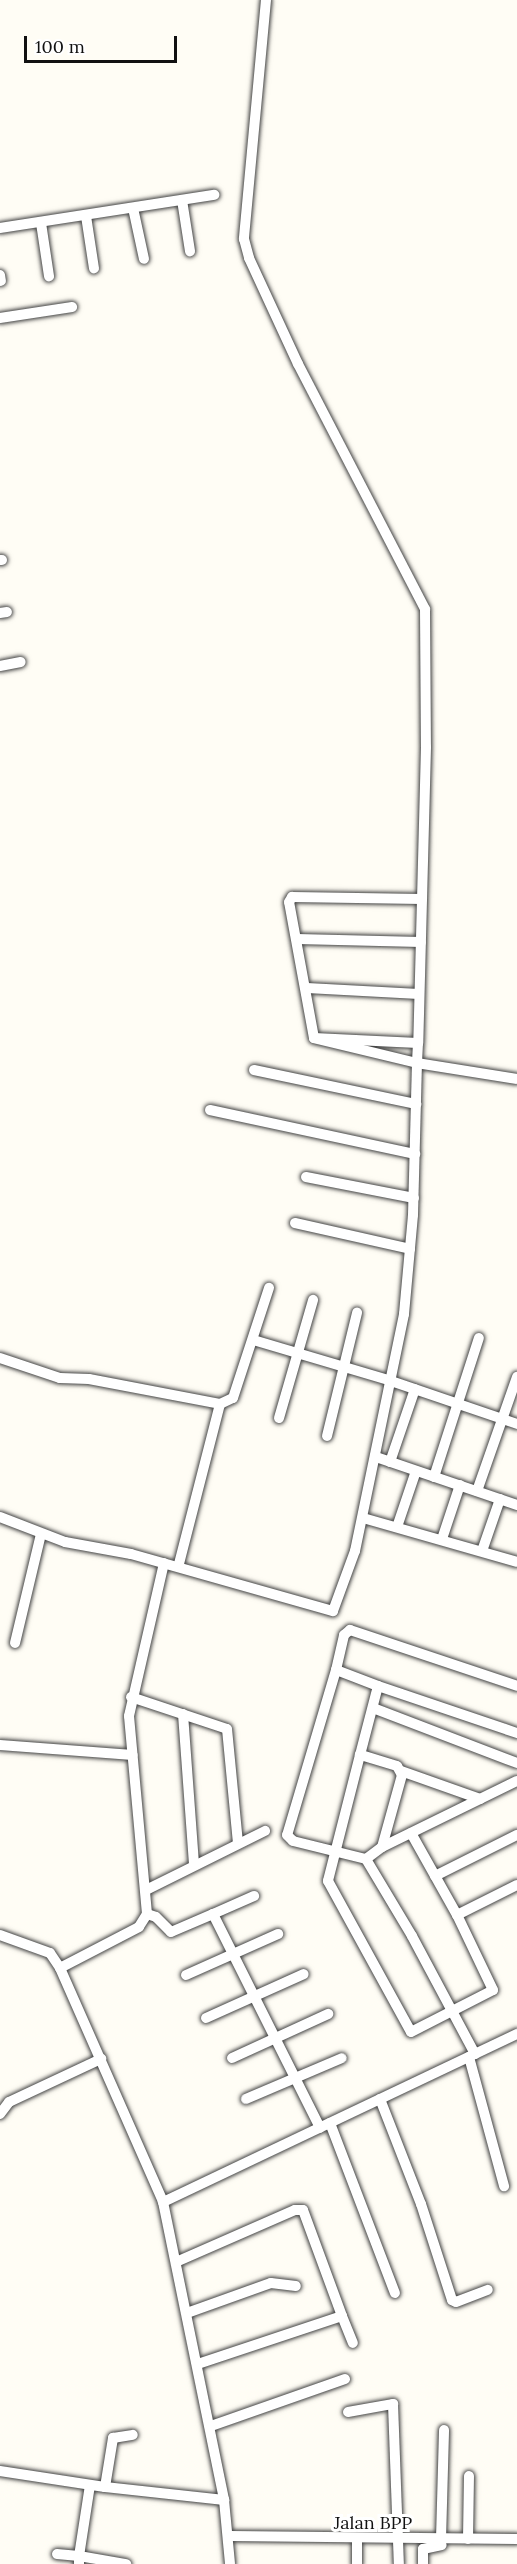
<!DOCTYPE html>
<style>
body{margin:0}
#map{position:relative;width:517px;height:2564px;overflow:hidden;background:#fffdf5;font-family:Lora,serif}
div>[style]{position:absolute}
.roads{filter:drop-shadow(0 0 2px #444) drop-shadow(0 0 2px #444)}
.street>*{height:10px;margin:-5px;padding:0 5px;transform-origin:5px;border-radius:5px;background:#fff}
span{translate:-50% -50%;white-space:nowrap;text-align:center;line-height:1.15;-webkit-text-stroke:6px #fff;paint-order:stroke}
.street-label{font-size:18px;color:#111}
.scale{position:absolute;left:24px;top:36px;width:153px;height:27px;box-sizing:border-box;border:3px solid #111;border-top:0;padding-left:8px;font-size:18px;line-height:21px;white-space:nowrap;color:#111;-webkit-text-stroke:4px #fff;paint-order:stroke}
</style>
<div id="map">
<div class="roads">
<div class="street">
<div style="left:266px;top:0;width:240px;rotate:95.3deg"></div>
<div style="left:244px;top:239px;width:20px;rotate:75deg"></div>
<div style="left:249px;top:258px;width:117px;rotate:65.2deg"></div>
<div style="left:298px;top:364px;width:276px;rotate:62.6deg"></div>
<div style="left:425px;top:609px;width:138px;rotate:89.6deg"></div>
<div style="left:426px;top:747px;width:296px;rotate:91.5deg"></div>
<div style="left:418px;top:1043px;width:20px;rotate:93deg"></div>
<div style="left:417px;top:1063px;width:106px;rotate:-166.4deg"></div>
<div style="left:314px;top:1038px;width:104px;rotate:2.8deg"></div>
<div style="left:182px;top:200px;width:52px;rotate:81.1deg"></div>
<div style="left:133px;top:208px;width:52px;rotate:77.8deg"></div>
<div style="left:86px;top:216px;width:53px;rotate:81.3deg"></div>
<div style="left:41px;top:223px;width:54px;rotate:81.4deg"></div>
<div style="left:0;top:228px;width:217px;rotate:-8.8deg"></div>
<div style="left:0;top:275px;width:6px;rotate:81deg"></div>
<div style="left:0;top:318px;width:73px;rotate:-8.7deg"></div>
<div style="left:0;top:560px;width:2px"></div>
<div style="left:0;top:613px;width:7px;rotate:-8deg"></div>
<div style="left:0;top:666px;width:21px;rotate:-11deg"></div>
<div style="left:297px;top:939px;width:124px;rotate:1.4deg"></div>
<div style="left:307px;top:988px;width:112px;rotate:3.1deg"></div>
<div style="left:314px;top:1038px;width:138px;rotate:-100.4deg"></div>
<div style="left:289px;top:902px;width:6px;rotate:-59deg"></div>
<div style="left:292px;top:897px;width:130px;rotate:0.9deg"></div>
<div style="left:254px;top:1070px;width:166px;rotate:11.9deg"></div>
<div style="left:210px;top:1110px;width:210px;rotate:12.1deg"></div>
<div style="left:306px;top:1177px;width:110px;rotate:11deg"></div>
<div style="left:295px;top:1223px;width:118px;rotate:12.7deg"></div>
<div style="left:253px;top:1340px;width:144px;rotate:16.5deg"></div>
<div style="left:391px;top:1381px;width:133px;rotate:18.8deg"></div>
<div style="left:0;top:1358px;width:63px;rotate:18.4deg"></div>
<div style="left:60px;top:1378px;width:29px;rotate:2deg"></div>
<div style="left:89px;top:1379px;width:133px;rotate:10.8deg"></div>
<div style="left:220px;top:1404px;width:168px;rotate:104.4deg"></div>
<div style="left:220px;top:1404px;width:14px;rotate:-25deg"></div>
<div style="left:233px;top:1398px;width:116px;rotate:-71.9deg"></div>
<div style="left:279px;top:1418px;width:123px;rotate:-73.9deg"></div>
<div style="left:327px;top:1436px;width:127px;rotate:-76.3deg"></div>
<div style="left:376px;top:1457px;width:149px;rotate:18.8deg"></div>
<div style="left:390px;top:1462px;width:77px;rotate:-71.1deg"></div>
<div style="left:434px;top:1477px;width:146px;rotate:-72.1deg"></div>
<div style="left:477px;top:1491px;width:121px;rotate:-70.7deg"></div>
<div style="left:0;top:1517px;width:70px;rotate:21deg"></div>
<div style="left:65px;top:1542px;width:67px;rotate:10.3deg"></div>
<div style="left:131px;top:1554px;width:210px;rotate:15.8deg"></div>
<div style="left:333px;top:1611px;width:64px;rotate:-69.9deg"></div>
<div style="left:355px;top:1551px;width:242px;rotate:-78.3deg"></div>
<div style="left:404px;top:1314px;width:99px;rotate:-84.8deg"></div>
<div style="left:413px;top:1215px;width:152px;rotate:-88.5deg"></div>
<div style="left:417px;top:1063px;width:101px;rotate:9.1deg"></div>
<div style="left:363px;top:1518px;width:160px;rotate:15.9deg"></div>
<div style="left:397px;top:1527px;width:59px;rotate:-71.3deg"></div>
<div style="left:442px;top:1539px;width:57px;rotate:-71.6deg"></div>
<div style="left:482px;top:1551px;width:55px;rotate:-70.9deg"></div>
<div style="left:164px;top:1563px;width:157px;rotate:102.9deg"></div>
<div style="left:129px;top:1716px;width:199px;rotate:84.8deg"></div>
<div style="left:147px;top:1914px;width:15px;rotate:122deg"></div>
<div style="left:139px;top:1927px;width:89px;rotate:152.6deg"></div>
<div style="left:60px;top:1968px;width:256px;rotate:66.2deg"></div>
<div style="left:163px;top:2202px;width:304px;rotate:78.4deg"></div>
<div style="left:15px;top:1643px;width:112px;rotate:-76.6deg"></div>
<div style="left:336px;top:1670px;width:172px;rotate:106.5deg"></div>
<div style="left:287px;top:1835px;width:8px;rotate:45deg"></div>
<div style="left:293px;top:1841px;width:75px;rotate:13.9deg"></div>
<div style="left:378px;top:1686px;width:147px;rotate:18.7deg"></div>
<div style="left:131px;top:1697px;width:101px;rotate:18.4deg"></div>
<div style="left:227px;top:1729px;width:115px;rotate:84.5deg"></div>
<div style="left:373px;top:1708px;width:154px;rotate:20.9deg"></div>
<div style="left:183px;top:1714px;width:151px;rotate:85.8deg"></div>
<div style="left:0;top:1745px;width:133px;rotate:4.3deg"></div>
<div style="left:360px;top:1755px;width:130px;rotate:104.3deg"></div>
<div style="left:328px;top:1881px;width:172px;rotate:61.2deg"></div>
<div style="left:411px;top:2032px;width:92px;rotate:-27.1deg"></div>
<div style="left:493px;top:1990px;width:83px;rotate:-115.6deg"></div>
<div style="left:457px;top:1915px;width:67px;rotate:-26.6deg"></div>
<div style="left:401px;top:1771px;width:84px;rotate:19.5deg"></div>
<div style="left:411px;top:1833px;width:94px;rotate:60.7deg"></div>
<div style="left:382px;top:1847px;width:150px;rotate:-26.1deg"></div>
<div style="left:435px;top:1876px;width:92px;rotate:-26.6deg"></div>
<div style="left:146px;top:1890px;width:133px;rotate:-26.4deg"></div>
<div style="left:147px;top:1914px;width:9px;rotate:18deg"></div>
<div style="left:156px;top:1917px;width:21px;rotate:45deg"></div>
<div style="left:171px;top:1932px;width:46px;rotate:-23.2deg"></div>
<div style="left:213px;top:1914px;width:239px;rotate:63.4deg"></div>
<div style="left:213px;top:1914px;width:45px;rotate:-23.7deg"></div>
<div style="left:0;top:1935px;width:53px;rotate:19.8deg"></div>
<div style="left:50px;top:1953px;width:18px;rotate:56deg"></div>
<div style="left:186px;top:1975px;width:101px;rotate:-24deg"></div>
<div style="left:206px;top:2018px;width:107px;rotate:-24.2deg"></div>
<div style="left:475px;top:2054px;width:134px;rotate:-118.1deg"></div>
<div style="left:412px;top:1936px;width:90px;rotate:-120.9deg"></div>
<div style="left:366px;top:1859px;width:20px;rotate:-37deg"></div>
<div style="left:382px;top:1847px;width:75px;rotate:-74.5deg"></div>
<div style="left:402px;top:1775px;width:10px;rotate:-119deg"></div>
<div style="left:397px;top:1766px;width:39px;rotate:-163deg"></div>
<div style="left:360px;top:1755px;width:71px;rotate:-75.4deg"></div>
<div style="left:378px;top:1686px;width:45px;rotate:-159.1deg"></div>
<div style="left:336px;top:1670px;width:36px;rotate:-77deg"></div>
<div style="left:344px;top:1635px;width:8px;rotate:-40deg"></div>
<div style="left:350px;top:1630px;width:176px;rotate:18.5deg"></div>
<div style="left:469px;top:2057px;width:134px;rotate:74.8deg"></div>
<div style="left:232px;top:2058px;width:106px;rotate:-24.6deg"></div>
<div style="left:246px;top:2099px;width:104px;rotate:-23.1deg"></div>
<div style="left:380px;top:2099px;width:113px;rotate:68.7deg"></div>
<div style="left:421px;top:2204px;width:101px;rotate:72.1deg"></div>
<div style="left:452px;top:2300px;width:4px;rotate:27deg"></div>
<div style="left:456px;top:2302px;width:34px;rotate:-21deg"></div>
<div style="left:0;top:2114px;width:15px;rotate:-53deg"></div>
<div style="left:9px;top:2102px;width:102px;rotate:-25.1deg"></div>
<div style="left:330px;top:2123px;width:182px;rotate:69.1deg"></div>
<div style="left:163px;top:2202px;width:392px;rotate:-25.4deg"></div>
<div style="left:176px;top:2262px;width:130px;rotate:-23.6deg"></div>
<div style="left:295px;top:2210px;width:8px"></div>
<div style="left:303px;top:2210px;width:113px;rotate:69.8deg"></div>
<div style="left:342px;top:2316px;width:152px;rotate:161.6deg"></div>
<div style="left:187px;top:2313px;width:89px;rotate:-19.7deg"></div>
<div style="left:271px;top:2283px;width:25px;rotate:7deg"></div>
<div style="left:342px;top:2316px;width:29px;rotate:68deg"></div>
<div style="left:348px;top:2412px;width:46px;rotate:-10.1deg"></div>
<div style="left:393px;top:2404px;width:160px;rotate:87.9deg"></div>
<div style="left:211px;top:2426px;width:142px;rotate:-19.3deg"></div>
<div style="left:0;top:2471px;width:106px;rotate:8.7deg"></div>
<div style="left:105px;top:2487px;width:120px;rotate:6.2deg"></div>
<div style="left:224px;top:2500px;width:64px;rotate:84.6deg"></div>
<div style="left:90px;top:2485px;width:72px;rotate:98.8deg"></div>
<div style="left:79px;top:2556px;width:48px;rotate:9.7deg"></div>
<div style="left:105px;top:2487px;width:50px;rotate:-80.7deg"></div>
<div style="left:113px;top:2438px;width:20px;rotate:-9deg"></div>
<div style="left:230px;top:2536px;width:287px;rotate:0.6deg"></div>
<div style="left:357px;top:2539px;width:25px;rotate:90deg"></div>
<div style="left:441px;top:2539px;width:109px;rotate:-88.4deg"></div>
<div style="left:468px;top:2539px;width:63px;rotate:-89.1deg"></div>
<div style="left:57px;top:2554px;width:22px;rotate:5deg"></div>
<div style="left:79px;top:2556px;width:8px;rotate:90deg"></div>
<div style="left:423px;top:2564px;width:15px;rotate:-90deg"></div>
<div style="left:423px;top:2549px;width:19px;rotate:-12deg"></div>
</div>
</div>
<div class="street-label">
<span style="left:373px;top:2523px">Jalan BPP</span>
</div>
<div class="scale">100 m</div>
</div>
